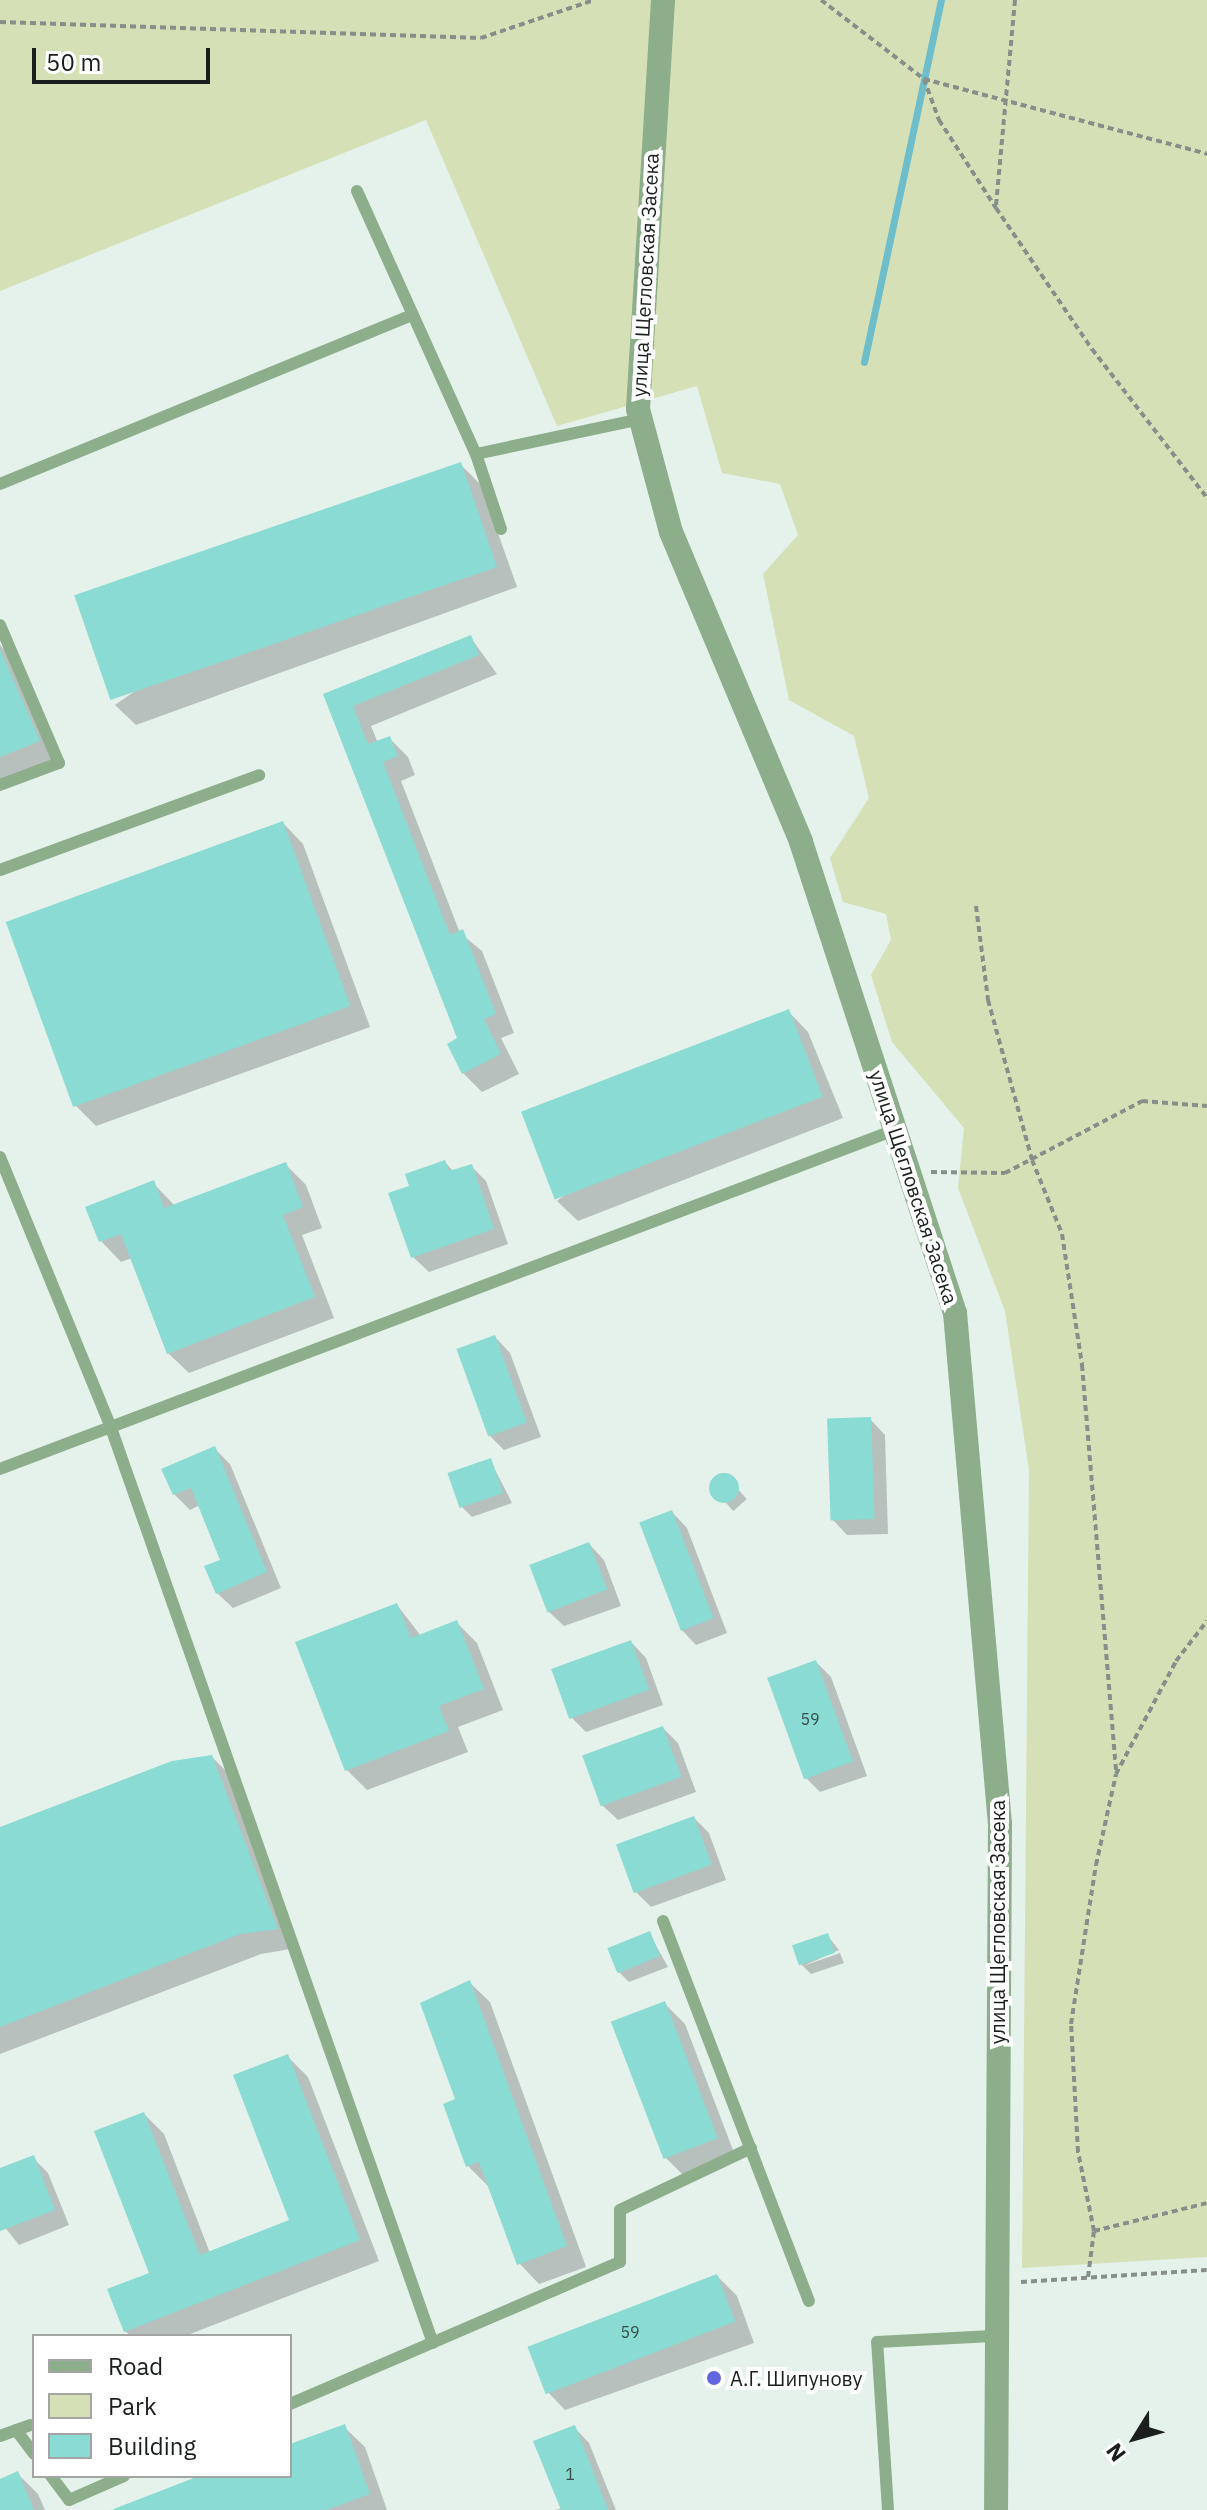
<!DOCTYPE html>
<meta charset="utf-8">
<style>
body{margin:0}
#map{position:relative;width:1207px;height:2510px;overflow:hidden;background:#e5f1eb;font-family:"IBM Plex Sans",sans-serif}
div>[style]{position:absolute}
.green>*{inset:0;background:#d5e0b6}
.shadow>*{inset:0;background:#0003;transform-origin:0 0}
.stream>*{height:7px;margin:-3.5px;padding:0 3.5px;transform-origin:3.5px;border-radius:3.5px;background:#6dbdcb}
.building>*{inset:0;background:#89dbd3;transform-origin:0 0}
.round{border-radius:50%}
.path>*{height:4px;margin-top:-2px;transform-origin:0;background:repeating-linear-gradient(90deg,#868f8a 0 6px,transparent 0 10px)}
.lane>*{height:12px;margin:-6px;padding:0 6px;transform-origin:6px;border-radius:6px;background:#8dae8a}
.street>*{height:24px;margin:-12px;padding:0 12px;transform-origin:12px;border-radius:12px;background:#8dae8a}
.dots>*{width:22px;height:22px;translate:-50% -50%;box-sizing:border-box;border:4px solid #fff;border-radius:50%}
span{translate:-50% -50%;white-space:nowrap;text-align:center;line-height:1.15;-webkit-text-stroke:8px #fff;paint-order:stroke}
.number-label{font-size:16px;color:#364e4a}
.number-label span{-webkit-text-stroke-width:0}
.street-label{font-size:20px;color:#1a1f1d}
.poi-label{font-size:20px;color:#1a1f1d}
.left{translate:0 -50%;text-align:left}
.legend{position:absolute;left:32px;top:2334px;width:260px;height:144px;box-sizing:border-box;background:#fff;border:2px solid #a3a5a5;margin:0;padding:10px 14px;list-style:none;font-size:24px;color:#1a1f1d}
.legend li{display:flex;align-items:center;gap:16px;height:40px}
.legend b{width:40px;border:2px solid #a3a5a5}
.north{position:absolute;left:1095px;top:2398px;width:80px;height:80px;-webkit-text-stroke:6px #fff;paint-order:stroke;rotate:233deg;font-size:22px;font-weight:700;line-height:32px;text-align:center;color:#1a1f1d}
.north::after{content:'';display:block;margin:auto;width:28px;height:36px;background:#1a1f1d;clip-path:polygon(50% 0,100% 100%,50% 72%,0 100%)}
.scale{position:absolute;left:32px;top:48px;width:178px;height:36px;box-sizing:border-box;border:4px solid #1a1f1d;border-top:0;padding-left:10px;font-size:24px;line-height:28px;white-space:nowrap;color:#1a1f1d;-webkit-text-stroke:6px #fff;paint-order:stroke}
</style>
<div id="map">
<div class="green">
<div style="clip-path:polygon(0 0,1207px 0,1207px 2257px,1022px 2268px,1029px 1470px,1005px 1311px,958px 1188px,964px 1128px,892px 1042px,871px 975px,891px 940px,886px 914px,843px 902px,830px 858px,869px 798px,854px 736px,789px 700px,763px 574px,798px 535px,780px 484px,722px 473px,697px 386px,557px 426px,426px 120px,0 291px)"></div>
</div>
<div class="shadow">
<div style="clip-path:polygon(460px 464px,481px 485px,517px 587px,136px 725px,115px 705px)"></div>
<div style="clip-path:polygon(471px 638px,497px 674px,371px 726px,378px 743px,389px 738px,408px 757px,415px 775px,401px 781px,460px 933px,482px 951px,514px 1033px,501px 1038px,519px 1074px,482px 1092px,463px 1073px,460px 1039px,326px 695px)"></div>
<div style="clip-path:polygon(0 645px,14px 660px,59px 761px,0 784px)"></div>
<div style="clip-path:polygon(283px 823px,303px 844px,370px 1027px,96px 1126px,76px 1106px)"></div>
<div style="clip-path:polygon(788px 1011px,808px 1032px,843px 1118px,578px 1221px,557px 1201px)"></div>
<div style="clip-path:polygon(445px 1162px,454px 1172px,471px 1166px,486px 1181px,508px 1244px,429px 1272px,413px 1257px,412px 1187px)"></div>
<div style="clip-path:polygon(285px 1164px,306px 1185px,322px 1228px,302px 1235px,334px 1318px,189px 1373px,168px 1353px,132px 1258px,121px 1262px,101px 1241px,153px 1183px,175px 1206px)"></div>
<div style="clip-path:polygon(495px 1337px,510px 1353px,541px 1437px,504px 1450px,489px 1435px)"></div>
<div style="clip-path:polygon(870px 1419px,885px 1435px,888px 1534px,847px 1535px,832px 1519px)"></div>
<div style="clip-path:polygon(215px 1449px,230px 1464px,281px 1588px,233px 1608px,217px 1593px,223px 1561px,200px 1505px,190px 1510px,174px 1494px)"></div>
<div style="clip-path:polygon(490px 1460px,512px 1503px,472px 1517px,462px 1507px)"></div>
<div style="left:726px;top:1476px;width:31px;height:18px;rotate:48deg"></div>
<div style="clip-path:polygon(672px 1512px,687px 1528px,727px 1633px,696px 1645px,681px 1629px)"></div>
<div style="clip-path:polygon(589px 1544px,604px 1560px,621px 1606px,564px 1626px,548px 1611px)"></div>
<div style="clip-path:polygon(397px 1605px,421px 1636px,456px 1622px,477px 1643px,503px 1710px,458px 1727px,468px 1752px,367px 1790px,347px 1770px)"></div>
<div style="clip-path:polygon(631px 1642px,646px 1658px,663px 1705px,586px 1732px,571px 1717px)"></div>
<div style="clip-path:polygon(816px 1662px,831px 1677px,867px 1776px,820px 1792px,805px 1777px)"></div>
<div style="clip-path:polygon(663px 1728px,678px 1743px,696px 1792px,618px 1820px,602px 1805px)"></div>
<div style="clip-path:polygon(212px 1757px,232px 1777px,296px 1948px,261px 1954px,0 2054px,0 1829px)"></div>
<div style="clip-path:polygon(694px 1818px,709px 1833px,726px 1880px,651px 1907px,636px 1892px)"></div>
<div style="clip-path:polygon(649px 1933px,668px 1967px,629px 1982px,619px 1972px)"></div>
<div style="clip-path:polygon(827px 1935px,839px 1950px,803px 1966px,840px 1953px,844px 1963px,811px 1974px,801px 1964px)"></div>
<div style="clip-path:polygon(469px 1982px,490px 2002px,586px 2267px,539px 2284px,519px 2263px,488px 2186px,468px 2166px,458px 2100px)"></div>
<div style="clip-path:polygon(664px 2003px,685px 2024px,736px 2158px,686px 2178px,665px 2157px)"></div>
<div style="clip-path:polygon(287px 2056px,308px 2077px,379px 2261px,185px 2336px,131px 2336px,125px 2331px,152px 2274px,144px 2114px,164px 2134px,210px 2253px,292px 2221px)"></div>
<div style="clip-path:polygon(33px 2158px,48px 2173px,69px 2225px,19px 2245px,0 2221px,0 2171px)"></div>
<div style="clip-path:polygon(717px 2276px,737px 2296px,754px 2343px,565px 2410px,545px 2389px)"></div>
<div style="clip-path:polygon(344px 2427px,365px 2447px,387px 2510px,144px 2510px,205px 2476px,290px 2476px,290px 2446px)"></div>
<div style="clip-path:polygon(574px 2427px,589px 2443px,616px 2510px,555px 2510px,562px 2508px)"></div>
<div style="clip-path:polygon(18px 2474px,38px 2494px,45px 2510px,0 2510px,0 2481px)"></div>
</div>
<div class="stream">
<div style="left:864px;top:362px;width:370px;rotate:-78deg"></div>
</div>
<div class="building">
<div style="left:461px;top:462px;width:111px;height:409px;rotate:71deg"></div>
<div style="clip-path:polygon(471px 635px,479px 655px,353px 706px,368px 744px,390px 736px,398px 756px,383px 762px,450px 935px,463px 929px,496px 1014px,484px 1019px,501px 1054px,462px 1074px,447px 1044px,457px 1038px,323px 694px)"></div>
<div style="clip-path:polygon(0 649px,40px 741px,0 757px)"></div>
<div style="left:283px;top:821px;width:197px;height:295px;rotate:70deg"></div>
<div style="left:789px;top:1009px;width:94px;height:287px;rotate:69deg"></div>
<div style="clip-path:polygon(445px 1160px,449px 1171px,472px 1164px,494px 1229px,411px 1258px,388px 1193px,409px 1186px,405px 1174px)"></div>
<div style="clip-path:polygon(286px 1162px,303px 1207px,283px 1215px,315px 1297px,167px 1354px,121px 1234px,99px 1242px,85px 1207px,154px 1180px,164px 1208px)"></div>
<div style="left:495px;top:1335px;width:93px;height:41px;rotate:70deg"></div>
<div style="left:871px;top:1417px;width:102px;height:44px;rotate:88deg"></div>
<div style="clip-path:polygon(215px 1446px,267px 1572px,216px 1594px,204px 1566px,220px 1560px,191px 1488px,173px 1495px,161px 1469px)"></div>
<div style="left:491px;top:1458px;width:37px;height:46px;rotate:71deg"></div>
<div class="round" style="left:709px;top:1473px;width:30px;height:30px"></div>
<div style="left:672px;top:1510px;width:116px;height:35px;rotate:69deg"></div>
<div style="left:589px;top:1542px;width:51px;height:64px;rotate:69deg"></div>
<div style="clip-path:polygon(397px 1603px,411px 1638px,457px 1620px,484px 1689px,439px 1706px,449px 1731px,345px 1771px,295px 1642px)"></div>
<div style="left:631px;top:1640px;width:53px;height:85px;rotate:70deg"></div>
<div style="left:816px;top:1660px;width:108px;height:52px;rotate:70deg"></div>
<div style="left:663px;top:1726px;width:54px;height:86px;rotate:70deg"></div>
<div style="clip-path:polygon(212px 1755px,278px 1929px,240px 1934px,0 2027px,0 1827px,172px 1761px)"></div>
<div style="left:694px;top:1816px;width:52px;height:83px;rotate:70deg"></div>
<div style="left:650px;top:1931px;width:27px;height:46px;rotate:68deg"></div>
<div style="left:828px;top:1933px;width:21px;height:38px;rotate:71deg"></div>
<div style="clip-path:polygon(470px 1980px,567px 2246px,517px 2265px,479px 2162px,466px 2167px,443px 2104px,455px 2099px,420px 2003px)"></div>
<div style="left:665px;top:2001px;width:147px;height:58px;rotate:69deg"></div>
<div style="clip-path:polygon(288px 2054px,360px 2240px,124px 2332px,107px 2289px,149px 2273px,94px 2131px,144px 2112px,200px 2255px,289px 2220px,233px 2075px)"></div>
<div style="clip-path:polygon(34px 2155px,55px 2210px,0 2231px,0 2168px)"></div>
<div style="left:717px;top:2274px;width:51px;height:203px;rotate:69deg"></div>
<div style="clip-path:polygon(345px 2424px,370px 2494px,326px 2510px,111px 2510px,199px 2476px,290px 2476px,290px 2444px)"></div>
<div style="clip-path:polygon(575px 2425px,608px 2510px,561px 2510px,533px 2441px)"></div>
<div style="clip-path:polygon(18px 2471px,34px 2510px,0 2510px,0 2479px)"></div>
</div>
<div class="path">
<div style="left:821px;top:0;width:130px;rotate:37.5deg"></div>
<div style="left:924px;top:79px;width:44px;rotate:69.9deg"></div>
<div style="left:939px;top:120px;width:105px;rotate:57.1deg"></div>
<div style="left:996px;top:208px;width:171px;rotate:55.8deg"></div>
<div style="left:1092px;top:349px;width:188px;rotate:52.3deg"></div>
<div style="left:0;top:22px;width:481px;rotate:1.9deg"></div>
<div style="left:481px;top:38px;width:119px;rotate:-18.6deg"></div>
<div style="left:924px;top:79px;width:293px;rotate:14.8deg"></div>
<div style="left:996px;top:205px;width:206px;rotate:-84.7deg"></div>
<div style="left:976px;top:906px;width:95px;rotate:82.7deg"></div>
<div style="left:988px;top:1000px;width:166px;rotate:74.6deg"></div>
<div style="left:1032px;top:1160px;width:80px;rotate:67.9deg"></div>
<div style="left:1062px;top:1234px;width:133px;rotate:81.3deg"></div>
<div style="left:1082px;top:1365px;width:410px;rotate:85.2deg"></div>
<div style="left:931px;top:1172px;width:74px;rotate:0.8deg"></div>
<div style="left:1005px;top:1173px;width:155px;rotate:-27.7deg"></div>
<div style="left:1142px;top:1101px;width:65px;rotate:4.4deg"></div>
<div style="left:1094px;top:2231px;width:116px;rotate:-13.9deg"></div>
<div style="left:1088px;top:2277px;width:46px;rotate:-82.6deg"></div>
<div style="left:1094px;top:2231px;width:81px;rotate:-101.4deg"></div>
<div style="left:1078px;top:2152px;width:128px;rotate:-93.1deg"></div>
<div style="left:1071px;top:2024px;width:161px;rotate:-81.1deg"></div>
<div style="left:1096px;top:1865px;width:93px;rotate:-77.6deg"></div>
<div style="left:1116px;top:1774px;width:128px;rotate:-62deg"></div>
<div style="left:1176px;top:1661px;width:51px;rotate:-52.2deg"></div>
<div style="left:1021px;top:2282px;width:186px;rotate:-3.7deg"></div>
</div>
<div class="lane">
<div style="left:357px;top:191px;width:289px;rotate:65.7deg"></div>
<div style="left:476px;top:454px;width:79px;rotate:71.6deg"></div>
<div style="left:476px;top:454px;width:168px;rotate:-12deg"></div>
<div style="left:0;top:484px;width:446px;rotate:-22.3deg"></div>
<div style="left:0;top:625px;width:150px;rotate:66.9deg"></div>
<div style="left:59px;top:763px;width:63px;rotate:159.6deg"></div>
<div style="left:0;top:870px;width:276px;rotate:-20.1deg"></div>
<div style="left:0;top:1157px;width:290px;rotate:67.7deg"></div>
<div style="left:110px;top:1425px;width:973px;rotate:70.62deg"></div>
<div style="left:0;top:1469px;width:957px;rotate:-20.75deg"></div>
<div style="left:663px;top:1921px;width:407px;rotate:69deg"></div>
<div style="left:290px;top:2404px;width:359px;rotate:-23.3deg"></div>
<div style="left:620px;top:2262px;width:52px;rotate:-90deg"></div>
<div style="left:620px;top:2210px;width:145px;rotate:-25.3deg"></div>
<div style="left:16px;top:2430px;width:30px;rotate:53deg"></div>
<div style="left:0;top:2436px;width:32px;rotate:-20deg"></div>
<div style="left:51px;top:2476px;width:30px;rotate:53deg"></div>
<div style="left:69px;top:2500px;width:60px;rotate:-23.6deg"></div>
<div style="left:888px;top:2510px;width:168px;rotate:-93.7deg"></div>
<div style="left:877px;top:2342px;width:116px;rotate:-3deg"></div>
</div>
<div class="street">
<div style="left:663px;top:0;width:410px;rotate:93.5deg"></div>
<div style="left:638px;top:409px;width:127px;rotate:75deg"></div>
<div style="left:671px;top:532px;width:336px;rotate:67.2deg"></div>
<div style="left:801px;top:842px;width:496px;rotate:71.9deg"></div>
<div style="left:955px;top:1313px;width:513px;rotate:84.97deg"></div>
<div style="left:1000px;top:1824px;width:686px;rotate:90.33deg"></div>
</div>
<div class="dots">
<div style="left:714px;top:2378px;background:#6165de"></div>
</div>
<div class="number-label">
<span style="left:810px;top:1719px">59</span>
<span style="left:630px;top:2332px">59</span>
<span style="left:570px;top:2474px">1</span>
</div>
<div class="street-label">
<span style="left:645px;top:275px;rotate:-87deg">улица Щегловская Засека</span>
<span style="left:914px;top:1187px;rotate:72deg">улица Щегловская Засека</span>
<span style="left:997px;top:1922px;rotate:-90deg">улица Щегловская Засека</span>
</div>
<div class="poi-label">
<span class="left" style="left:730px;top:2378px">А.Г. Шипунову</span>
</div>
<ul class="legend">
<li><b style="height:10px;background:#8dae8a"></b>Road</li>
<li><b style="height:22px;background:#d5e0b6"></b>Park</li>
<li><b style="height:22px;background:#89dbd3"></b>Building</li>
</ul>
<div class="north">N</div>
<div class="scale">50 m</div>
</div>
